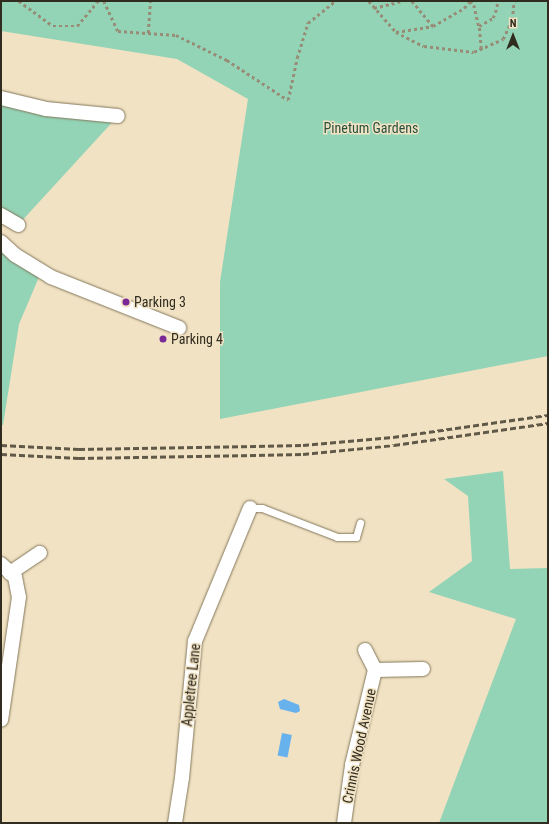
<!DOCTYPE html>
<style>
body{margin:0}
#map{position:relative;width:549px;height:824px;overflow:hidden;background:#f0e2c3;font-family:"Roboto Condensed",sans-serif}
div>[style]{position:absolute}
.green>*{inset:0;background:#93d4b6}
.water>*{inset:0;background:#67b1ec;transform-origin:0 0}
.path>*{height:2.5px;margin-top:-1.25px;transform-origin:0;background:repeating-linear-gradient(90deg,#978d77 0 3px,transparent 0 6px)}
.roads{filter:drop-shadow(0 0 1px #84775b) drop-shadow(0 0 1px #84775b)}
.lane>*{height:7px;margin:-3.5px;padding:0 3.5px;transform-origin:3.5px;border-radius:3.5px;background:#fff}
.street>*{height:14px;margin:-7px;padding:0 7px;transform-origin:7px;border-radius:7px;background:#fff}
.rail>*{height:3px;margin-top:-1.5px;transform-origin:0;background:repeating-linear-gradient(90deg,#605948 0 6px,transparent 0 9px)}
.dots>*{width:11px;height:11px;translate:-50% -50%;box-sizing:border-box;border:2px solid #f0e2c3;border-radius:50%}
span{translate:-50% -50%;white-space:nowrap;text-align:center;line-height:1.15;-webkit-text-stroke:3px #f0e2c3;paint-order:stroke}
.park-label{font-size:14px;color:#26503e}
.poi-label{font-size:14px;color:#312c20}
.left{translate:0 -50%;text-align:left}
.street-label{font-size:14px;color:#312c20}
.frame{position:absolute;inset:0;border:2px solid #312c20;pointer-events:none}
.north{position:absolute;left:493px;top:16px;width:40px;height:40px;-webkit-text-stroke:3px #f0e2c3;paint-order:stroke;rotate:0deg;font-size:11px;font-weight:700;line-height:16px;text-align:center;color:#312c20}
.north::after{content:'';display:block;margin:auto;width:14px;height:18px;background:#312c20;clip-path:polygon(50% 0,100% 100%,50% 72%,0 100%)}
</style>
<div id="map">
<div class="green">
<div style="clip-path:polygon(1px 1px,548px 1px,548px 356px,220px 419px,220px 282px,248px 99px,177px 59px,1px 31px)"></div>
<div style="clip-path:polygon(1px 98px,118px 116px,18px 225px,1px 215px)"></div>
<div style="clip-path:polygon(1px 251px,39px 277px,19px 324px,3px 425px,1px 425px)"></div>
<div style="clip-path:polygon(503px 471px,510px 569px,548px 568px,548px 823px,439px 823px,516px 619px,429px 592px,472px 561px,468px 496px,444px 479px)"></div>
</div>
<div class="water">
<div style="clip-path:polygon(284px 699px,299px 705px,300px 711px,296px 713px,280px 709px,278px 702px)"></div>
<div style="left:282px;top:733px;width:10px;height:23px;rotate:11deg"></div>
</div>
<div class="path">
<div style="left:19px;top:1px;width:42px;rotate:36.3deg"></div>
<div style="left:53px;top:26px;width:24px"></div>
<div style="left:77px;top:26px;width:33px;rotate:-50deg"></div>
<div style="left:104px;top:1px;width:33px;rotate:65deg"></div>
<div style="left:118px;top:31px;width:58px;rotate:3.9deg"></div>
<div style="left:176px;top:35px;width:57px;rotate:26.1deg"></div>
<div style="left:227px;top:60px;width:73px;rotate:33.3deg"></div>
<div style="left:288px;top:100px;width:43px;rotate:-77.9deg"></div>
<div style="left:297px;top:58px;width:37px;rotate:-73deg"></div>
<div style="left:308px;top:23px;width:35px;rotate:-39deg"></div>
<div style="left:369px;top:1px;width:41px;rotate:48.9deg"></div>
<div style="left:396px;top:32px;width:31px;rotate:27deg"></div>
<div style="left:424px;top:46px;width:50px;rotate:6.8deg"></div>
<div style="left:474px;top:52px;width:32px;rotate:-24deg"></div>
<div style="left:503px;top:39px;width:21px;rotate:-65deg"></div>
<div style="left:512px;top:20px;width:19px;rotate:-84deg"></div>
<div style="left:412px;top:1px;width:33px;rotate:50deg"></div>
<div style="left:433px;top:26px;width:36px;rotate:-30deg"></div>
<div style="left:464px;top:8px;width:9px;rotate:-49deg"></div>
<div style="left:470px;top:1px;width:6px;rotate:45deg"></div>
<div style="left:474px;top:5px;width:22px;rotate:77deg"></div>
<div style="left:374px;top:8px;width:29px;rotate:-14deg"></div>
<div style="left:396px;top:32px;width:37px;rotate:-9deg"></div>
<div style="left:148px;top:33px;width:32px;rotate:-86deg"></div>
<div style="left:481px;top:49px;width:23px;rotate:-95deg"></div>
<div style="left:479px;top:26px;width:16px;rotate:-30deg"></div>
<div style="left:493px;top:18px;width:12px;rotate:-70deg"></div>
<div style="left:497px;top:7px;width:6px;rotate:-90deg"></div>
</div>
<div class="roads">
<div class="lane">
<div style="left:250px;top:508px;width:12px"></div>
<div style="left:262px;top:508px;width:80px;rotate:21.1deg"></div>
<div style="left:337px;top:537px;width:19px"></div>
<div style="left:356px;top:537px;width:15px;rotate:-74deg"></div>
</div>
<div class="street">
<div style="left:1px;top:98px;width:46px;rotate:13.7deg"></div>
<div style="left:46px;top:109px;width:72px;rotate:5.6deg"></div>
<div style="left:1px;top:215px;width:20px;rotate:30deg"></div>
<div style="left:1px;top:242px;width:19px;rotate:43deg"></div>
<div style="left:15px;top:255px;width:42px;rotate:31.4deg"></div>
<div style="left:51px;top:277px;width:138px;rotate:21.7deg"></div>
<div style="left:1px;top:564px;width:19px;rotate:43deg"></div>
<div style="left:15px;top:577px;width:20px;rotate:79deg"></div>
<div style="left:19px;top:597px;width:124px;rotate:98.3deg"></div>
<div style="left:10px;top:573px;width:36px;rotate:-34deg"></div>
<div style="left:365px;top:650px;width:22px;rotate:63deg"></div>
<div style="left:375px;top:670px;width:48px;rotate:-1.2deg"></div>
<div style="left:175px;top:823px;width:46px;rotate:-81.2deg"></div>
<div style="left:182px;top:778px;width:138px;rotate:-84.6deg"></div>
<div style="left:195px;top:641px;width:144px;rotate:-67.5deg"></div>
<div style="left:344px;top:823px;width:59px;rotate:-82.1deg"></div>
<div style="left:352px;top:765px;width:98px;rotate:-76.4deg"></div>
</div>
</div>
<div class="rail">
<div style="left:1px;top:445px;width:78px;rotate:2.9deg"></div>
<div style="left:79px;top:449px;width:224px;rotate:-1deg"></div>
<div style="left:303px;top:445px;width:90px;rotate:-5.1deg"></div>
<div style="left:393px;top:437px;width:157px;rotate:-8.1deg"></div>
<div style="left:1px;top:454px;width:78px;rotate:2.9deg"></div>
<div style="left:79px;top:458px;width:224px;rotate:-1deg"></div>
<div style="left:303px;top:454px;width:91px;rotate:-5.6deg"></div>
<div style="left:394px;top:445px;width:156px;rotate:-8.1deg"></div>
</div>
<div class="dots">
<div style="left:126px;top:302px;background:#7a2797"></div>
<div style="left:163px;top:339px;background:#7a2797"></div>
</div>
<div class="park-label">
<span style="left:371px;top:128px">Pinetum Gardens</span>
</div>
<div class="poi-label">
<span class="left" style="left:134px;top:302px">Parking 3</span>
<span class="left" style="left:171px;top:339px">Parking 4</span>
</div>
<div class="street-label">
<span style="left:191px;top:685px;rotate:-84deg">Appletree Lane</span>
<span style="left:359px;top:746px;rotate:-78deg">Crinnis Wood Avenue</span>
</div>
<div class="frame"></div>
<div class="north">N</div>
</div>
